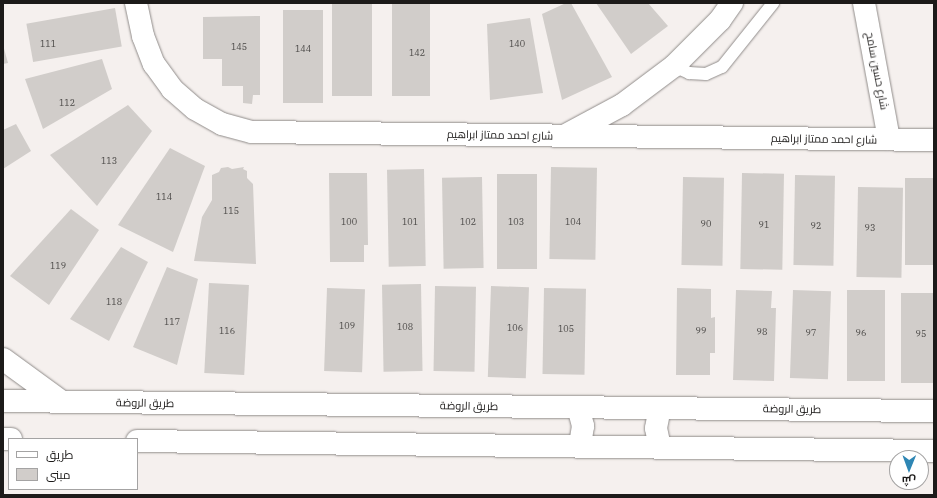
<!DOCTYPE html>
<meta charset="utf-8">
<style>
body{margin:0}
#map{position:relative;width:937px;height:498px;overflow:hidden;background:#f5f0ee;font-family:"IBM Plex Serif",Cairo,serif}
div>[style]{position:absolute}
.building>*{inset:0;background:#d1cdca;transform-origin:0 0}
.roads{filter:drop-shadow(0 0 1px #908c8a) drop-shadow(0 0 1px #908c8a)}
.service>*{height:12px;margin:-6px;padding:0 6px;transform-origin:6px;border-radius:6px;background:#fff}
.minor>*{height:22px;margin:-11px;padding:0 11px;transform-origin:11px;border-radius:11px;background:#fff}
.tertiary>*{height:22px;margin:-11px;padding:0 11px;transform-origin:11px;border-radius:11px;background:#fff}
span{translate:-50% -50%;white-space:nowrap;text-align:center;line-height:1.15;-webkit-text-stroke:3.5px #fff;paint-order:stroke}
.number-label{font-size:9px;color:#494745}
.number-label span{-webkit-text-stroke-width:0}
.street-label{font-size:11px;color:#1c1a19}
.frame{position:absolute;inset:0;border:4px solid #1c1a19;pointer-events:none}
.legend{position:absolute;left:8px;top:438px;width:130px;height:52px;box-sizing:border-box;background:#fff;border:1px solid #a4a3a3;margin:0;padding:5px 7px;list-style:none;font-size:12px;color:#1c1a19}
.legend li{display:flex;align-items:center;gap:8px;height:20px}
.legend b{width:20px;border:1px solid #a4a3a3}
.north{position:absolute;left:889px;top:450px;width:40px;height:40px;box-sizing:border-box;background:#fff;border:1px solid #a4a3a3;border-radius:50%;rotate:181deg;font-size:11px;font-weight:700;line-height:16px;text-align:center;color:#1c1a19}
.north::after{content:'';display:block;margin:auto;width:14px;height:18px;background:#2e86b4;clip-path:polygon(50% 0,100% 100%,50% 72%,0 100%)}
</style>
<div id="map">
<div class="building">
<div style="left:332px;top:3px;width:40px;height:93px"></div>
<div style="clip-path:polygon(566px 3px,571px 3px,612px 77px,562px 100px,542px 14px)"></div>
<div style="clip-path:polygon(596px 3px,648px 3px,668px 26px,631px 54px)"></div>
<div style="left:392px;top:4px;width:38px;height:92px"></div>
<div style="left:115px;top:8px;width:39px;height:90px;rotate:80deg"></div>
<div style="left:283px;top:10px;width:40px;height:93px"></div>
<div style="clip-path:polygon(260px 16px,260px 95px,253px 95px,252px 104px,243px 103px,243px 86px,222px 86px,222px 59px,203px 59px,203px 17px)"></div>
<div style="clip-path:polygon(530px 18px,543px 93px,490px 100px,487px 24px)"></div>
<div style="clip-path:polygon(3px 45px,8px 63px,3px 64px)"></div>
<div style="clip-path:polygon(102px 59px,112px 89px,43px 129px,25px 79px)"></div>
<div style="clip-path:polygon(128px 105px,152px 131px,97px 206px,50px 155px)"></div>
<div style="clip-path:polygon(16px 124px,31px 151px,3px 169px,3px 130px)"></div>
<div style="clip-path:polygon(170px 148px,205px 166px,173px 252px,118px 225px)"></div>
<div style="clip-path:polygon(228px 167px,232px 169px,244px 167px,243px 169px,247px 171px,247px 178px,253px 184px,256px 264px,194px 261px,202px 217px,212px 200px,212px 175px,219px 172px,221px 168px)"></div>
<div style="left:551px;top:167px;width:46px;height:92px;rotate:1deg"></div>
<div style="left:424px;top:169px;width:97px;height:37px;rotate:89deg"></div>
<div style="clip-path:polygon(329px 173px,367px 173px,368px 245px,364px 245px,364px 262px,330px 262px)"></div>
<div style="left:742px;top:173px;width:42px;height:96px;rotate:1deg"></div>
<div style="left:497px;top:174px;width:40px;height:95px"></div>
<div style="left:795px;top:175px;width:40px;height:90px;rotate:1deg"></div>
<div style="left:482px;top:177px;width:91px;height:40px;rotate:89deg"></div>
<div style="left:683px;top:177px;width:41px;height:88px;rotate:1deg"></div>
<div style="left:905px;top:178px;width:29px;height:87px"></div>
<div style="left:858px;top:187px;width:45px;height:90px;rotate:1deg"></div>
<div style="clip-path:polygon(71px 209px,99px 230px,49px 305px,10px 276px)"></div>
<div style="clip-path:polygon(121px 247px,148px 262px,109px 341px,70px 319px)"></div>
<div style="clip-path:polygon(167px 267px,198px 279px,177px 365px,133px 347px)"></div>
<div style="left:209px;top:283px;width:40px;height:90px;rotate:3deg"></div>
<div style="left:421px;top:284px;width:87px;height:39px;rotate:89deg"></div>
<div style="left:435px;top:286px;width:41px;height:85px;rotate:1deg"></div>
<div style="left:491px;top:286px;width:38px;height:91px;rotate:2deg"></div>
<div style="left:327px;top:288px;width:38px;height:83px;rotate:2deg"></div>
<div style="left:544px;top:288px;width:42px;height:86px;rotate:1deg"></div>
<div style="clip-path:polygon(677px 288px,711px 289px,711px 318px,715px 317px,715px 353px,710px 353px,710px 375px,676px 375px)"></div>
<div style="clip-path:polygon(736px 290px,772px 291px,771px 308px,776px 308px,774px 381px,733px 380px)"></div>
<div style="left:793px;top:290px;width:38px;height:88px;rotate:2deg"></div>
<div style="left:847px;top:290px;width:38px;height:91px"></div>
<div style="left:901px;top:293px;width:33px;height:90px"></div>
</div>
<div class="roads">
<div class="service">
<div style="left:674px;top:66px;width:17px;rotate:25deg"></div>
<div style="left:689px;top:73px;width:17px;rotate:3deg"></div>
<div style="left:706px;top:74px;width:17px;rotate:-24deg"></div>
<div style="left:722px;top:67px;width:82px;rotate:-51.4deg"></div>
</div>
<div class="minor">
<div style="left:136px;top:3px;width:34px;rotate:78deg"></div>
<div style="left:143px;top:36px;width:30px;rotate:69deg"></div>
<div style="left:154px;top:64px;width:31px;rotate:54deg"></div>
<div style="left:172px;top:89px;width:30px;rotate:41deg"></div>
<div style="left:195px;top:109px;width:31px;rotate:29deg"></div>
<div style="left:222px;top:124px;width:31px;rotate:15deg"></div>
<div style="left:252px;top:132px;width:682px;rotate:0.67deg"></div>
<div style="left:864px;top:3px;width:138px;rotate:79.6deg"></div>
<div style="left:566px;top:135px;width:64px;rotate:-28.2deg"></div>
<div style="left:622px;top:105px;width:65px;rotate:-36.9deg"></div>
<div style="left:674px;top:66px;width:65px;rotate:-45deg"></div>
<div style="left:720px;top:20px;width:21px;rotate:-55deg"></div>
<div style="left:3px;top:359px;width:73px;rotate:36.1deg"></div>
</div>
<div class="tertiary">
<div style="left:3px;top:401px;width:931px;rotate:0.62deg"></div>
<div style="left:578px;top:407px;width:20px;rotate:75deg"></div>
<div style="left:583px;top:426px;width:19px;rotate:99deg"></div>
<div style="left:3px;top:439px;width:8px"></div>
<div style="left:137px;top:441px;width:797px;rotate:0.72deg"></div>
<div style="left:660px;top:447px;width:19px;rotate:-102deg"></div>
<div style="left:656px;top:428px;width:20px;rotate:-79deg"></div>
</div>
</div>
<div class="number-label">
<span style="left:48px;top:44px">111</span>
<span style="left:517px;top:44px">140</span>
<span style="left:239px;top:47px">145</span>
<span style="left:303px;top:49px">144</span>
<span style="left:417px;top:53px">142</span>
<span style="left:67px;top:103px">112</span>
<span style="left:109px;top:161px">113</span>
<span style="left:164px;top:197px">114</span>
<span style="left:231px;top:211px">115</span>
<span style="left:349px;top:222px">100</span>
<span style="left:410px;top:222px">101</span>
<span style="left:468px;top:222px">102</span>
<span style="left:516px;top:222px">103</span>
<span style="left:573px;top:222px">104</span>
<span style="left:706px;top:224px">90</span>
<span style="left:764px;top:225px">91</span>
<span style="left:816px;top:226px">92</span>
<span style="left:870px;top:228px">93</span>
<span style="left:58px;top:266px">119</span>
<span style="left:114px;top:302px">118</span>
<span style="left:172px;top:322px">117</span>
<span style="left:347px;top:326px">109</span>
<span style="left:405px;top:327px">108</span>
<span style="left:515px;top:328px">106</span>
<span style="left:566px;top:329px">105</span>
<span style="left:227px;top:331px">116</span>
<span style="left:701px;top:331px">99</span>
<span style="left:762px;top:332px">98</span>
<span style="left:811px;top:333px">97</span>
<span style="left:861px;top:333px">96</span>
<span style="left:921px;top:334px">95</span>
</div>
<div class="street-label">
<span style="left:877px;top:71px;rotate:79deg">شارع حسين سامح</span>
<span style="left:500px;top:135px;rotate:1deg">شارع احمد ممتاز ابراهيم</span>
<span style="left:824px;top:139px;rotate:1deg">شارع احمد ممتاز ابراهيم</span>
<span style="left:145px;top:403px;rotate:1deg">طريق الروضة</span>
<span style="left:469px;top:406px;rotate:1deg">طريق الروضة</span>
<span style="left:792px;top:409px;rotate:1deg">طريق الروضة</span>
</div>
<div class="frame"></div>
<ul class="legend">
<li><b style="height:5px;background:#fff"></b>طريق</li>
<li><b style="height:11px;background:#d1cdca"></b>مبنى</li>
</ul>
<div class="north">ش</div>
</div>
